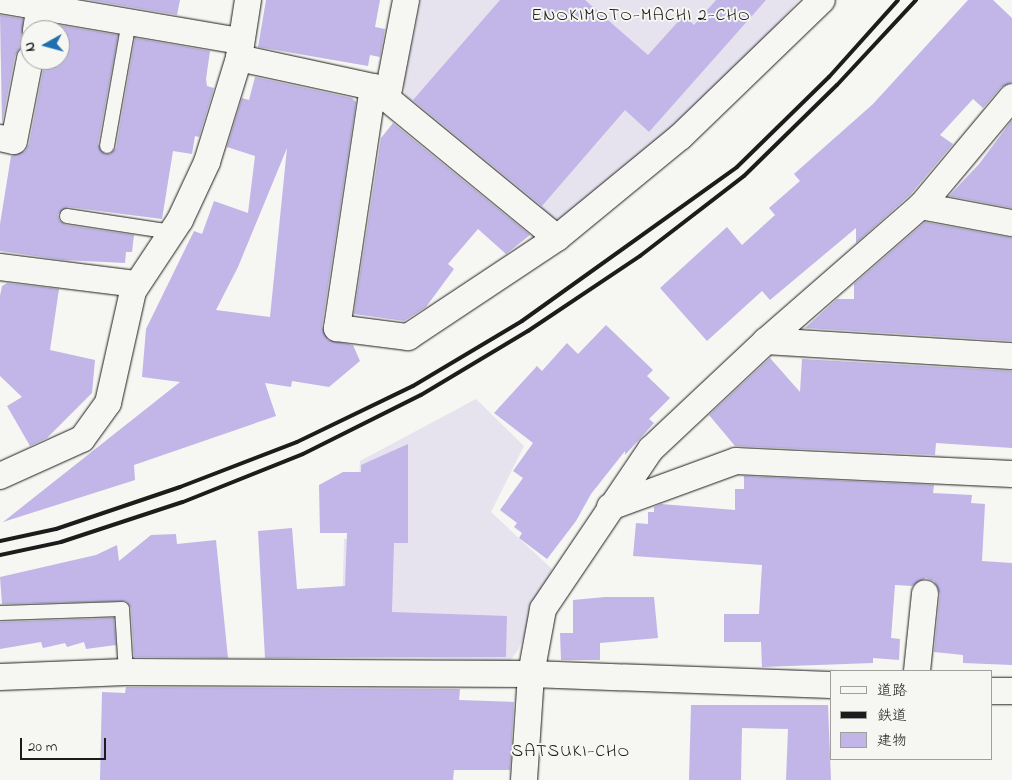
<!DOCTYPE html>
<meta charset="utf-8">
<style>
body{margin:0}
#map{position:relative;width:1012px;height:780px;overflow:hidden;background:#f6f6f2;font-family:"Indie Flower","Klee One",sans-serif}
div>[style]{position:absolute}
.built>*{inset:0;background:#e6e3ef}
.building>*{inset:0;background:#c1b6e7}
.roads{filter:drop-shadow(0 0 1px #1c1c1c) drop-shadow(0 0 1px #1c1c1c)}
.service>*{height:14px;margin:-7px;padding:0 7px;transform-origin:7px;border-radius:7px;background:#f6f6f2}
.minor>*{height:26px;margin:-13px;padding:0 13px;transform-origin:13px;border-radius:13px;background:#f6f6f2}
.rail>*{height:4px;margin:-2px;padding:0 2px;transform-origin:2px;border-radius:2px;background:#1c1c1c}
span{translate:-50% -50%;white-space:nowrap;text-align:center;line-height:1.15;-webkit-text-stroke:4px #f6f6f2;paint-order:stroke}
.neighbourhood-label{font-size:18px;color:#1c1c1c;letter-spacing:1px}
.legend{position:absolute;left:830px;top:670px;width:162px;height:90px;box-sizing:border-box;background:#f6f6f2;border:1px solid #9f9f9c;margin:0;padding:6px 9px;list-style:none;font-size:15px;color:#1c1c1c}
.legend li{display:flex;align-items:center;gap:10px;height:25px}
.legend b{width:25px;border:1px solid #9f9f9c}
.north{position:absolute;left:20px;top:20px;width:50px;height:50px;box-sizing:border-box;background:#f6f6f2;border:1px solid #9f9f9c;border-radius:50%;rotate:263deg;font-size:14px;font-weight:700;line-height:20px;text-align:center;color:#1c1c1c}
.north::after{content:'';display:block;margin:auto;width:18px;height:22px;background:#1f6fb2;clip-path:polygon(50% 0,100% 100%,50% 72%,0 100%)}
.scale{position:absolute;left:20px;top:738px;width:86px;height:22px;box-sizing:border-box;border:2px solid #1c1c1c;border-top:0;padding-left:6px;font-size:15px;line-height:18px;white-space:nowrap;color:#1c1c1c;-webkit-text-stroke:4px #f6f6f2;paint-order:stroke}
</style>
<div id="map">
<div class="built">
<div style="clip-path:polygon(421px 0,799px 0,714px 94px,564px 220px,551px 218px,405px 96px,404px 84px)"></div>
<div style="clip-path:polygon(476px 399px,524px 446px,491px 512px,552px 569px,518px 650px,510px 661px,341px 654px,344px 539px,356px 539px,360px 461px)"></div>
</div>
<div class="building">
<div style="clip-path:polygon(89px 0,180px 0,177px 15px)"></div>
<div style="clip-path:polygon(266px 0,380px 0,375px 27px,385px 29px,380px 57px,370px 55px,368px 66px,258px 47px)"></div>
<div style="clip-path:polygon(500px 0,585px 0,648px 55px,684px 15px,694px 25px,716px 0,766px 0,649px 132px,625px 110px,542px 206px,413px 100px)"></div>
<div style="clip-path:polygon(968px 0,993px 0,1012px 18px,1012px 82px,1001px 87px,983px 108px,973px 99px,940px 135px,953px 144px,910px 195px,856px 243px,856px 228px,770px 300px,762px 291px,707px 341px,660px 288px,727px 227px,742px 245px,775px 215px,769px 208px,800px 181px,794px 174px,873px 104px)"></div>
<div style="clip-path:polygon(0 15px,23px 19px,22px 35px,30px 43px,19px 49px,15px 56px,2px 123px)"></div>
<div style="clip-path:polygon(52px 24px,118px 35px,98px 144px,105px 154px,110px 154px,116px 148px,135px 38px,210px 51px,206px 79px,207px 86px,214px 88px,199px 137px,195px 136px,192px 154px,173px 151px,162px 219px,68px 207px,58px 214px,59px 220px,66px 225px,134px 235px,132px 252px,126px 252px,125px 263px,63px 260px,0 251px,0 224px,11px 156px,25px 151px,29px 144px,45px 60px,60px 60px,60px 30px,51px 30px)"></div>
<div style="clip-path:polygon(evenodd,255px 77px,352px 98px,356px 102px,322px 326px,328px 340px,353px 345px,360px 361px,329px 387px,292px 381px,291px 387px,265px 383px,276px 416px,134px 465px,135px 480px,3px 522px,180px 382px,142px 377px,146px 329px,194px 231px,202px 234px,214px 201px,248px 213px,255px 156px,227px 147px,242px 98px,249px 100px,255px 77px,287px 148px,270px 317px,216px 310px,238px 267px,287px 148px)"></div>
<div style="clip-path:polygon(1012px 120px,1012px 208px,949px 196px,979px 164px)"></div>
<div style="clip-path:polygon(393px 123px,530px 235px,506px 254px,478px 229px,448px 264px,454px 269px,426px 307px,404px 321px,354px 314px,381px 138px)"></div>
<div style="clip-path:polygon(925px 222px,1012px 238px,1012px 341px,805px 328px,837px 299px,854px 299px,854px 284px)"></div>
<div style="clip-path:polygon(7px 283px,59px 289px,50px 350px,95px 360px,92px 393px,47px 438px,30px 446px,7px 406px,22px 397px,0 376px,0 296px,2px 286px)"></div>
<div style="clip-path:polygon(606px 325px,653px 370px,647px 376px,670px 398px,649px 419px,654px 423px,625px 455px,625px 451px,591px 494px,576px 521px,547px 559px,519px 538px,522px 533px,514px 527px,517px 523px,500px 510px,523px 478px,513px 471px,533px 443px,494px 413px,537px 366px,542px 371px,567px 343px,578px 354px)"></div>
<div style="clip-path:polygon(770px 358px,800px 392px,802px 359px,1012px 371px,1012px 448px,936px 443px,935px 455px,735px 446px,709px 415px)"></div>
<div style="clip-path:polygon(408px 444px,408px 543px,394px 543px,392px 612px,507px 616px,506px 657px,265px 658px,258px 531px,292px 528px,297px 589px,345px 586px,347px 533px,320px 533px,319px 485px,343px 472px,361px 472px,361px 465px)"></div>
<div style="clip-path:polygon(744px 476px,934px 485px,933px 493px,972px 495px,971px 503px,985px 504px,982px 561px,1012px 563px,1012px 665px,963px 663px,963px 655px,934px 652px,940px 594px,934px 581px,926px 578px,912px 586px,895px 585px,891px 638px,900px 639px,899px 660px,873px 658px,873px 663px,762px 667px,761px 642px,724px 642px,724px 614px,759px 614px,762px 565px,633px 556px,636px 523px,648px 524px,648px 512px,654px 512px,654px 507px,661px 504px,735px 510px,735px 489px,744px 489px)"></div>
<div style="clip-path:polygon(176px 534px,177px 544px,216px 540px,228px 658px,134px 657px,131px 608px,126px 601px,2px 604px,0 577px,96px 555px,117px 545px,119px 561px,151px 535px)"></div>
<div style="clip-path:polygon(605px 597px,654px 597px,658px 638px,600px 643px,600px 660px,561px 660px,560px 633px,573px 633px,573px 600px)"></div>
<div style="clip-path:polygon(114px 618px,116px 645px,86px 649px,84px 642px,67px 647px,65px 643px,43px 648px,41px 642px,0 649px,0 622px)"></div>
<div style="clip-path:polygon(126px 687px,460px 689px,459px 700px,514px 702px,510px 770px,454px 770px,453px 780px,100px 780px,102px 692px,125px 693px)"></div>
<div style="clip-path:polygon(691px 705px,828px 705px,831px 780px,786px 780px,788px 729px,742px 728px,741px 780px,689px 780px)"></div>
</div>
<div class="roads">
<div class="service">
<div style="left:107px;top:146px;width:127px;rotate:-80deg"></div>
<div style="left:67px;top:216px;width:106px;rotate:8.7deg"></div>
<div style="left:0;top:613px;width:122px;rotate:-1.9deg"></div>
<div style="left:122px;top:609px;width:63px;rotate:86.4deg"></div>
</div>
<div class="minor">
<div style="left:0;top:0;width:243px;rotate:9.7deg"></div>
<div style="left:36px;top:30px;width:30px;rotate:-81deg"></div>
<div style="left:239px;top:58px;width:137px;rotate:12.2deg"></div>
<div style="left:373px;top:87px;width:244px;rotate:98.5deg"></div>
<div style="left:337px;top:328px;width:72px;rotate:7.2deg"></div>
<div style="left:408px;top:337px;width:179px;rotate:-33.6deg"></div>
<div style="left:557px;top:238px;width:159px;rotate:-39.4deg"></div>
<div style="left:680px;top:137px;width:197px;rotate:-44deg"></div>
<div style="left:373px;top:87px;width:238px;rotate:39.4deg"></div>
<div style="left:387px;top:99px;width:101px;rotate:-79.1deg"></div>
<div style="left:0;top:138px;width:14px;rotate:12deg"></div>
<div style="left:14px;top:141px;width:84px;rotate:-79deg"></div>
<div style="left:921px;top:206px;width:93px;rotate:10.6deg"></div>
<div style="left:0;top:267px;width:138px;rotate:7.1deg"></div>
<div style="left:766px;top:341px;width:246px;rotate:3.5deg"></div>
<div style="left:0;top:476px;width:90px;rotate:-24.3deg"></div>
<div style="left:82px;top:439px;width:44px;rotate:-54.2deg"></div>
<div style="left:108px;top:403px;width:115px;rotate:-77.4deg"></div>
<div style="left:133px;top:291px;width:85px;rotate:-56.5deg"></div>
<div style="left:180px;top:220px;width:64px;rotate:-65deg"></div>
<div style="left:207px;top:162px;width:109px;rotate:-72.9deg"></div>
<div style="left:239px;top:58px;width:59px;rotate:-81.2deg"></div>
<div style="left:610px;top:507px;width:134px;rotate:-20.1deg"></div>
<div style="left:736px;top:461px;width:276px;rotate:2.7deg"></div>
<div style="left:917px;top:671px;width:78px;rotate:-84.1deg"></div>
<div style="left:0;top:677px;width:126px;rotate:-2.3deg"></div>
<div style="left:126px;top:672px;width:405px;rotate:0.3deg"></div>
<div style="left:531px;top:674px;width:300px;rotate:2.1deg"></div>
<div style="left:991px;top:691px;width:21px"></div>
<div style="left:524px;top:780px;width:106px;rotate:-86.2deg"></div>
<div style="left:531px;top:674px;width:66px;rotate:-79.5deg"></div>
<div style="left:543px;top:609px;width:193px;rotate:-56deg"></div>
<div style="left:651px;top:449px;width:158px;rotate:-43.2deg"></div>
<div style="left:766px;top:341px;width:206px;rotate:-41.1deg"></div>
<div style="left:921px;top:206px;width:142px;rotate:-50.1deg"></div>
</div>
</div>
<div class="rail">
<div style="left:0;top:541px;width:57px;rotate:-12.1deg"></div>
<div style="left:56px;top:529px;width:131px;rotate:-18.7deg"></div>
<div style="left:180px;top:487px;width:125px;rotate:-21deg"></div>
<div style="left:297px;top:442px;width:129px;rotate:-25.8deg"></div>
<div style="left:413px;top:386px;width:127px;rotate:-30.8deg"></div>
<div style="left:522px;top:321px;width:264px;rotate:-35.6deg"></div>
<div style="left:737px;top:167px;width:129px;rotate:-44.4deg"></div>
<div style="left:829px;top:77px;width:103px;rotate:-48.1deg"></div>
<div style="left:0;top:555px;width:62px;rotate:-12deg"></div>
<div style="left:61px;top:542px;width:128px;rotate:-18.2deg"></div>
<div style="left:183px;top:502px;width:129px;rotate:-21.8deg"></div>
<div style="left:303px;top:454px;width:132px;rotate:-26.6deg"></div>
<div style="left:421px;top:395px;width:125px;rotate:-30.9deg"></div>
<div style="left:528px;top:331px;width:135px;rotate:-33.8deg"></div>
<div style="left:640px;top:256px;width:131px;rotate:-37.6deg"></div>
<div style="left:744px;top:176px;width:130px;rotate:-44.4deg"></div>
<div style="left:837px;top:85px;width:116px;rotate:-47.1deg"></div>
</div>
<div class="neighbourhood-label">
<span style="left:641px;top:16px">ENOKIMOTO-MACHI 2-CHO</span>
<span style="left:571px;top:752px">SATSUKI-CHO</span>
</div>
<ul class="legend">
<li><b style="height:6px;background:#f6f6f2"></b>道路</li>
<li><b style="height:6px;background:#1c1c1c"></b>鉄道</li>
<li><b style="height:14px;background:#c1b6e7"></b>建物</li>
</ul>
<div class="north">N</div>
<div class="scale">20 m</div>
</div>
